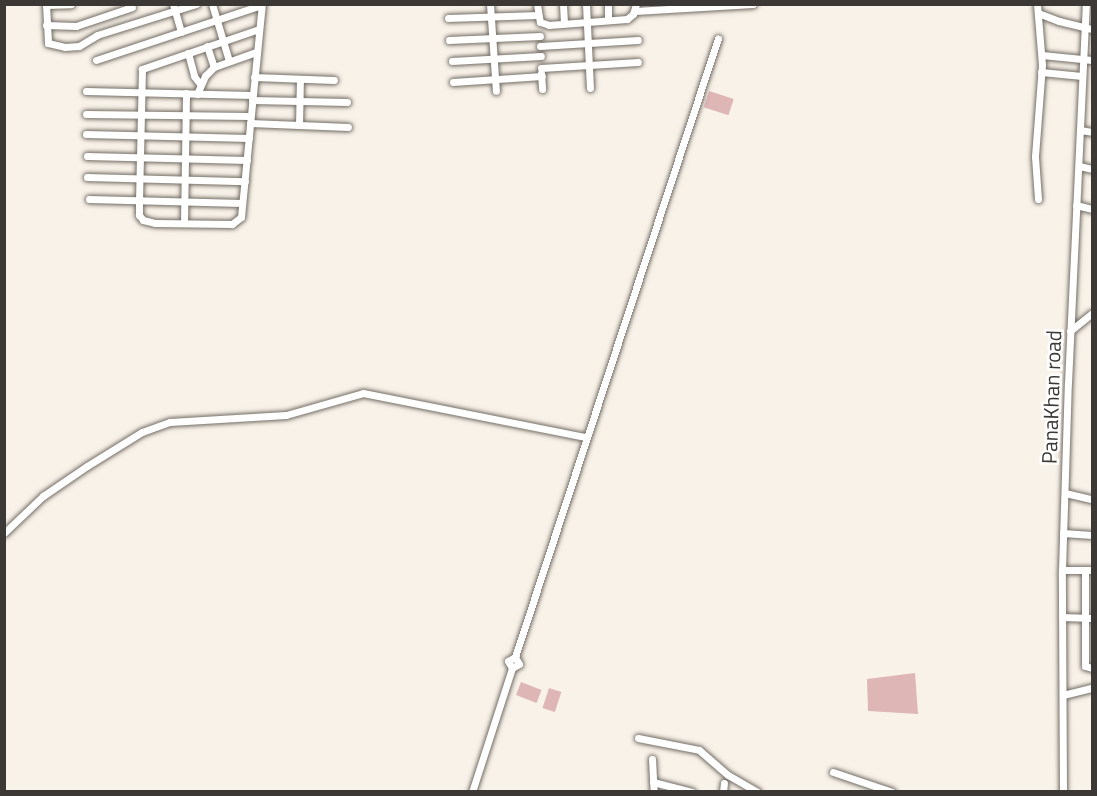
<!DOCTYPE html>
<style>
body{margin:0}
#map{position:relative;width:1097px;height:796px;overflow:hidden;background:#f9f2e9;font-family:"Titillium Web",sans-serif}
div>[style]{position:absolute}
.green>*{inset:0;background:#dfb6b6;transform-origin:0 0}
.roads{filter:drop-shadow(0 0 2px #736d65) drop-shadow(0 0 2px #736d65)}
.minor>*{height:7px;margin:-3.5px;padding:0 3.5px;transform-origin:3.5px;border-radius:3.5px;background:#fff}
span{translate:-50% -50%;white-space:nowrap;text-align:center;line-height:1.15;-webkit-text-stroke:5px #fff;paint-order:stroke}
.street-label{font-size:21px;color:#3b3835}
.frame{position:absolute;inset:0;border:6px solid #3b3835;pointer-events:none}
</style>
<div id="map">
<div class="green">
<div style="left:709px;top:91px;width:26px;height:17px;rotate:18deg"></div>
<div style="clip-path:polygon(915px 673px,918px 714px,868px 711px,867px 679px)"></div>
<div style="left:521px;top:682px;width:22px;height:14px;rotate:21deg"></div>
<div style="left:549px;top:688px;width:13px;height:21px;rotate:18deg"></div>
</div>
<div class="roads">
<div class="minor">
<div style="left:46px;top:4px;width:39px;rotate:87deg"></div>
<div style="left:48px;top:43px;width:17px;rotate:13deg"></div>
<div style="left:65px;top:47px;width:14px;rotate:-4deg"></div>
<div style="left:79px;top:46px;width:21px;rotate:-31deg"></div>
<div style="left:97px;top:35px;width:104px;rotate:-17.4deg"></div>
<div style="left:173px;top:4px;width:29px;rotate:74deg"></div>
<div style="left:212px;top:4px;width:59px;rotate:73.4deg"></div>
<div style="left:490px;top:4px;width:87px;rotate:86.1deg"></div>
<div style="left:537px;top:4px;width:18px;rotate:81deg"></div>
<div style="left:540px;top:22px;width:9px;rotate:18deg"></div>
<div style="left:549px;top:25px;width:78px;rotate:-4.4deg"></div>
<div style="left:627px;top:19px;width:8px;rotate:-40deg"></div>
<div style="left:633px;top:14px;width:10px;rotate:-73deg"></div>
<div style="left:563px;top:4px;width:19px;rotate:87deg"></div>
<div style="left:586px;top:4px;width:84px;rotate:87.3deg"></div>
<div style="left:608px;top:4px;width:16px;rotate:90deg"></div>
<div style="left:1037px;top:4px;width:61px;rotate:85.3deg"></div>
<div style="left:1042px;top:65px;width:92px;rotate:94.4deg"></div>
<div style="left:1035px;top:157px;width:42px;rotate:85.9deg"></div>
<div style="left:46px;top:5px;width:25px;rotate:-2deg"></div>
<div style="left:635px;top:11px;width:118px;rotate:-3.4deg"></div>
<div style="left:1038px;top:13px;width:22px;rotate:21deg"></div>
<div style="left:1059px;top:21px;width:34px;rotate:14deg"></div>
<div style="left:448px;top:18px;width:90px;rotate:-1.9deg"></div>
<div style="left:46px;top:25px;width:30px;rotate:2deg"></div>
<div style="left:76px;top:26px;width:59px;rotate:-18.7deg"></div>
<div style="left:259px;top:29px;width:124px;rotate:161.1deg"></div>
<div style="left:142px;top:69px;width:132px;rotate:91.3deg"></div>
<div style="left:139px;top:201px;width:14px;rotate:90deg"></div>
<div style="left:139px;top:215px;width:6px;rotate:51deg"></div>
<div style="left:143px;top:220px;width:12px;rotate:14deg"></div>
<div style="left:155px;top:223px;width:77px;rotate:0.7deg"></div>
<div style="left:232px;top:224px;width:11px;rotate:-38deg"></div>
<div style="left:241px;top:217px;width:214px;rotate:-84.4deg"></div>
<div style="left:449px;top:40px;width:91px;rotate:-2.5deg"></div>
<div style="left:207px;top:46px;width:22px;rotate:72deg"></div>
<div style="left:540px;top:46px;width:98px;rotate:-3.5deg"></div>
<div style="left:188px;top:53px;width:24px;rotate:75deg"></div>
<div style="left:194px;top:76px;width:10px;rotate:53deg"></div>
<div style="left:1042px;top:55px;width:50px;rotate:5.7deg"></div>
<div style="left:96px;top:60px;width:174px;rotate:-18.4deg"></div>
<div style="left:452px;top:61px;width:89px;rotate:-3.2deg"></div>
<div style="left:541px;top:68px;width:97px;rotate:-3.5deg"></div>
<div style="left:1041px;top:72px;width:41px;rotate:5.6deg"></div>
<div style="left:541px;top:73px;width:16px;rotate:86deg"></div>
<div style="left:254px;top:77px;width:80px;rotate:2.1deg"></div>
<div style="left:453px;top:82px;width:89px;rotate:-3.9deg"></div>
<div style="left:86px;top:91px;width:166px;rotate:1.4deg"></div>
<div style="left:197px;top:94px;width:20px;rotate:-66deg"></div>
<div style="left:205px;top:76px;width:13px;rotate:-45deg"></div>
<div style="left:214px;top:67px;width:45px;rotate:-19.7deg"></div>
<div style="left:252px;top:100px;width:95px;rotate:1.2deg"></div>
<div style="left:86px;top:114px;width:164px;rotate:0.7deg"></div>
<div style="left:250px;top:123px;width:98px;rotate:2.3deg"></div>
<div style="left:299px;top:125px;width:46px;rotate:-88.8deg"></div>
<div style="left:1080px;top:130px;width:12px;rotate:9deg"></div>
<div style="left:86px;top:134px;width:163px;rotate:1.4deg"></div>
<div style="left:87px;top:156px;width:160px;rotate:1.4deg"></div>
<div style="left:1079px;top:166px;width:13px;rotate:13deg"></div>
<div style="left:87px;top:177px;width:158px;rotate:1.5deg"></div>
<div style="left:89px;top:199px;width:153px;rotate:1.5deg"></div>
<div style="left:1076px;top:205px;width:16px;rotate:14deg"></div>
<div style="left:184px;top:223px;width:130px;rotate:-89.1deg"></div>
<div style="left:1070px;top:331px;width:28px;rotate:-39deg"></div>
<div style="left:1065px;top:493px;width:28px;rotate:13deg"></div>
<div style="left:4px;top:533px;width:54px;rotate:-43.5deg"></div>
<div style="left:43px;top:496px;width:53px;rotate:-34.3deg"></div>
<div style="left:87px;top:466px;width:65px;rotate:-31.7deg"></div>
<div style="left:142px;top:432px;width:30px;rotate:-20deg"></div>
<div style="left:170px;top:422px;width:116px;rotate:-3.5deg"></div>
<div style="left:286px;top:415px;width:80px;rotate:-15.9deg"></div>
<div style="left:363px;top:393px;width:227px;rotate:11.2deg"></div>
<div style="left:1063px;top:533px;width:29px;rotate:4deg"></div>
<div style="left:1062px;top:570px;width:30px"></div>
<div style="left:1085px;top:570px;width:96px;rotate:90deg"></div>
<div style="left:1085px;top:666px;width:7px;rotate:16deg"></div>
<div style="left:1062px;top:617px;width:30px;rotate:2deg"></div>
<div style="left:515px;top:657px;width:651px;rotate:-71.84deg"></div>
<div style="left:1063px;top:695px;width:30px;rotate:-14deg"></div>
<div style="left:638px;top:738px;width:62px;rotate:11.1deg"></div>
<div style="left:699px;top:750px;width:38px;rotate:41deg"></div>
<div style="left:728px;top:775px;width:34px;rotate:30deg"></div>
<div style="left:652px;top:759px;width:33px;rotate:87deg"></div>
<div style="left:833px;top:772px;width:62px;rotate:18.7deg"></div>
<div style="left:653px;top:782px;width:40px;rotate:14.4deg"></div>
<div style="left:472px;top:792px;width:130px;rotate:-72.1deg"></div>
<div style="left:512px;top:668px;width:8px;rotate:-30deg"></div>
<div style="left:519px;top:664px;width:8px;rotate:-120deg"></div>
<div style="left:515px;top:657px;width:8px;rotate:150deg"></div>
<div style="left:508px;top:661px;width:8px;rotate:60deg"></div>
<div style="left:723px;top:792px;width:9px;rotate:-84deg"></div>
<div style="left:1063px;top:792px;width:222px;rotate:-90.3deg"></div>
<div style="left:1062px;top:570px;width:187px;rotate:-88.2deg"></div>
<div style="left:1068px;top:383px;width:379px;rotate:-87.3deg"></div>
</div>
</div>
<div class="street-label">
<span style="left:1051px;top:397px;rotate:-88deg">PanaKhan road</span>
</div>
<div class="frame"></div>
</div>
